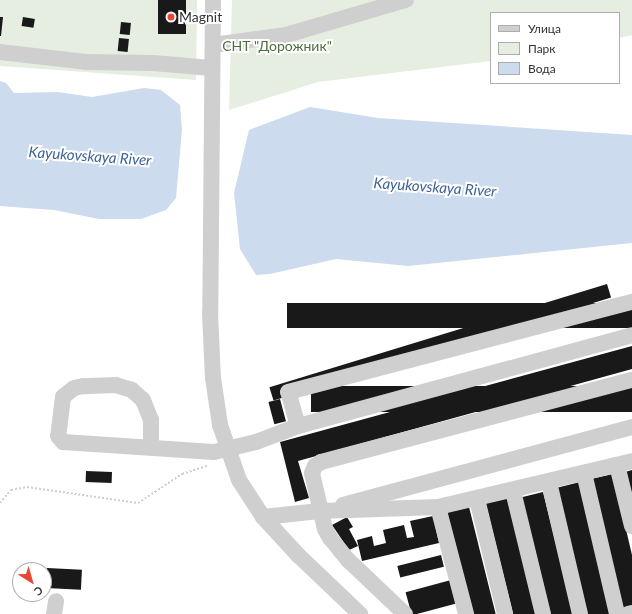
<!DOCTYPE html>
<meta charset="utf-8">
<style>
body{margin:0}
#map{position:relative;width:632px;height:614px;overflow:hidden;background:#fff;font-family:Lato,sans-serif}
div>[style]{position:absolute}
.green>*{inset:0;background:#e5eee0}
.water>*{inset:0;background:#cddbee}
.building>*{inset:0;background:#191919;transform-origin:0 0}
.path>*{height:2px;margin-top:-1px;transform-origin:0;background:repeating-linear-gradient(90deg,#cfcfcf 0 2px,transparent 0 4px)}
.minor>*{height:16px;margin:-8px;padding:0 8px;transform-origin:8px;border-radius:8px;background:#cfcfcf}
.dots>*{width:11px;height:11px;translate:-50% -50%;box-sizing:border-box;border:2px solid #fff;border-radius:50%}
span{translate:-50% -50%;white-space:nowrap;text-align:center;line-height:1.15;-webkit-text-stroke:4px #fff;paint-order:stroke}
.poi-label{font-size:14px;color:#323232}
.left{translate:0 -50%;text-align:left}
.park-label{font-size:14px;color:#4c6f3e}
.water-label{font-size:15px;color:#3e6496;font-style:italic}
.legend{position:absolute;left:490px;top:12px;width:130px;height:72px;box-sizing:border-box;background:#fff;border:1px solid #adadad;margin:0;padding:5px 7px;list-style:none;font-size:12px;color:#323232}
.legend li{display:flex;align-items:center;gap:8px;height:20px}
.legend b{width:20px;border:1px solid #adadad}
.north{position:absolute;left:12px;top:562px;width:40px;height:40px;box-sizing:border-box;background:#fff;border:1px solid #adadad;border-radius:50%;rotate:143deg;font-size:11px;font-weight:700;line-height:16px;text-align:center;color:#323232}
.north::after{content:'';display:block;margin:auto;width:14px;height:18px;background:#e74835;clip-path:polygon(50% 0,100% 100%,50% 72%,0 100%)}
</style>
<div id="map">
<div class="green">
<div style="clip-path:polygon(0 0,197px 0,196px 80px,0 66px)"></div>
<div style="clip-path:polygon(232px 0,632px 0,632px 35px,619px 38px,619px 13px,491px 13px,491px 61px,318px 82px,229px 110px)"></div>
</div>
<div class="water">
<div style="clip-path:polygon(0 81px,6px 83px,14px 93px,58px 92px,92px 97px,144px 88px,161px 90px,180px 105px,182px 130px,176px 198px,166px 210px,141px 219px,99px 219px,54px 210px,0 206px)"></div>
<div style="clip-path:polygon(310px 107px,378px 118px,632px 135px,632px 243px,408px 266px,336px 259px,270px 274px,256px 275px,240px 249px,234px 193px,249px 130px)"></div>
</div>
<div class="building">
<div style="left:158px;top:0;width:28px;height:34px"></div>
<div style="clip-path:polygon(0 17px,3px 17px,1px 36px,0 36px)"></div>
<div style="left:23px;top:17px;width:12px;height:9px;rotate:9deg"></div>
<div style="left:121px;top:22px;width:10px;height:12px;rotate:6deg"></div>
<div style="left:119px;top:38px;width:10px;height:13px;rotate:6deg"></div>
<div style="left:607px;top:284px;width:14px;height:353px;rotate:73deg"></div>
<div style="left:632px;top:303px;width:25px;height:345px;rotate:90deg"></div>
<div style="clip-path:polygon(632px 346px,632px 369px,298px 461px,309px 498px,295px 502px,280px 442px)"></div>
<div style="left:632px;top:386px;width:26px;height:321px;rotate:90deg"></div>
<div style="left:280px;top:399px;width:23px;height:12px;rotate:75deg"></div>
<div style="clip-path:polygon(632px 470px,632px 497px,625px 472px)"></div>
<div style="left:86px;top:471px;width:26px;height:11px;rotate:2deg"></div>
<div style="clip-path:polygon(613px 474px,632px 555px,632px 607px,622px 609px,591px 479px)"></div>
<div style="clip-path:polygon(580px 482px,611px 613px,609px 614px,586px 614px,556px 488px)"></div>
<div style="left:543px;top:492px;width:126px;height:23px;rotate:76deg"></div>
<div style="left:508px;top:498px;width:119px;height:23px;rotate:76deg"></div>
<div style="left:469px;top:507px;width:110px;height:24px;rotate:76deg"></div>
<div style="clip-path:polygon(433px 516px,439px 543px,362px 561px,357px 540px,372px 536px,374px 546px,386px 543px,383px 530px,404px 525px,407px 538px,414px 537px,410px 521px)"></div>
<div style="clip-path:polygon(347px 517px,353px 527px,349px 529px,358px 546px,349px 550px,332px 525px)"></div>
<div style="left:441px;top:555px;width:12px;height:45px;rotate:76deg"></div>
<div style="left:47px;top:568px;width:35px;height:20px;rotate:3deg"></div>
<div style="left:451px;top:580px;width:24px;height:47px;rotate:75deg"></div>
</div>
<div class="path">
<div style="left:0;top:503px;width:17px;rotate:-50deg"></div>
<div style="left:11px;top:490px;width:16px;rotate:-11deg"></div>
<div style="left:27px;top:487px;width:112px;rotate:8.2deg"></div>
<div style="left:138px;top:503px;width:53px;rotate:-33.4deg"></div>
<div style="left:182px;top:474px;width:26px;rotate:-18deg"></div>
</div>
<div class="minor">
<div style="left:213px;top:0;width:313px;rotate:90.5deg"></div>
<div style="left:210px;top:313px;width:65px;rotate:87.4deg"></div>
<div style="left:213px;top:378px;width:48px;rotate:81.5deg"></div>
<div style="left:220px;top:425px;width:58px;rotate:70.9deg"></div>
<div style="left:239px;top:480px;width:44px;rotate:57deg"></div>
<div style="left:263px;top:517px;width:52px;rotate:47.4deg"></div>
<div style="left:298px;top:555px;width:86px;rotate:43.6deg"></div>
<div style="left:213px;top:45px;width:74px;rotate:-7.8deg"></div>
<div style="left:286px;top:35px;width:125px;rotate:-16.3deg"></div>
<div style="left:0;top:52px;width:88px;rotate:6.6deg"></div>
<div style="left:87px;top:62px;width:66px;rotate:0.9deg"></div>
<div style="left:153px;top:63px;width:59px;rotate:4.8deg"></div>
<div style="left:298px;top:426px;width:35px;rotate:-106deg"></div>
<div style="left:288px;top:392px;width:356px;rotate:-14.7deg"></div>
<div style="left:151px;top:447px;width:27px;rotate:-90deg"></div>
<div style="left:151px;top:420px;width:22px;rotate:-112deg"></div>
<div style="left:143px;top:400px;width:15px;rotate:-138deg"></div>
<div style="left:132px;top:390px;width:17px;rotate:-163deg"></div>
<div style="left:116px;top:385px;width:33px;rotate:178deg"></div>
<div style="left:83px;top:386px;width:9px;rotate:167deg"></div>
<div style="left:74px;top:388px;width:14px;rotate:141deg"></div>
<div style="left:63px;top:397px;width:39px;rotate:97deg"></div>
<div style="left:58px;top:436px;width:8px;rotate:50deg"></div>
<div style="left:63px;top:442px;width:151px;rotate:3.8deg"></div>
<div style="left:214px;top:452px;width:43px;rotate:-13.4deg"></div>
<div style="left:256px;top:442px;width:45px;rotate:-20.9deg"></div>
<div style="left:298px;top:426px;width:346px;rotate:-15.2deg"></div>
<div style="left:617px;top:465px;width:63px;rotate:76.2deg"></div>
<div style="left:584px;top:473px;width:145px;rotate:76.8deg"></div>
<div style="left:549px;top:482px;width:136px;rotate:76.8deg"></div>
<div style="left:513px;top:491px;width:127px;rotate:76.3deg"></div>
<div style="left:477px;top:499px;width:118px;rotate:76.3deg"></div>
<div style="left:343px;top:505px;width:299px;rotate:-15.1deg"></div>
<div style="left:438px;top:507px;width:111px;rotate:75.3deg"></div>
<div style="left:263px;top:517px;width:57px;rotate:-6deg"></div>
<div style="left:320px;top:511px;width:118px;rotate:-1.9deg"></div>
<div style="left:438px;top:507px;width:199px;rotate:-13.3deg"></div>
<div style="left:54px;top:614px;width:13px;rotate:-81deg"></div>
<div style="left:405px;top:614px;width:79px;rotate:-136.5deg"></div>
<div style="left:348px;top:560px;width:28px;rotate:-129deg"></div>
<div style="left:330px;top:538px;width:10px;rotate:-119deg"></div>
<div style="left:325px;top:529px;width:57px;rotate:-103.1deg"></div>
<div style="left:312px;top:473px;width:8px;rotate:-67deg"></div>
<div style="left:315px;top:466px;width:7px;rotate:-34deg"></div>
<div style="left:321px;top:462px;width:322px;rotate:-14.8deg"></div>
<div style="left:628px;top:614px;width:4px;rotate:-14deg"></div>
</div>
<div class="dots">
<div style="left:171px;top:17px;background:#e74835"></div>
</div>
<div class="poi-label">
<span class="left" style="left:179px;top:17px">Magnit</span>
</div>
<div class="park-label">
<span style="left:277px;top:46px">СНТ "Дорожник"</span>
</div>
<div class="water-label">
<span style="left:90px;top:156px;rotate:4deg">Kayukovskaya River</span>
<span style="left:435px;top:187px;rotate:4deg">Kayukovskaya River</span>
</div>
<ul class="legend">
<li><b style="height:5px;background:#cfcfcf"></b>Улица</li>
<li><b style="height:11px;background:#e5eee0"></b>Парк</li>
<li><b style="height:11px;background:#cddbee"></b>Вода</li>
</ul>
<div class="north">С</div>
</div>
